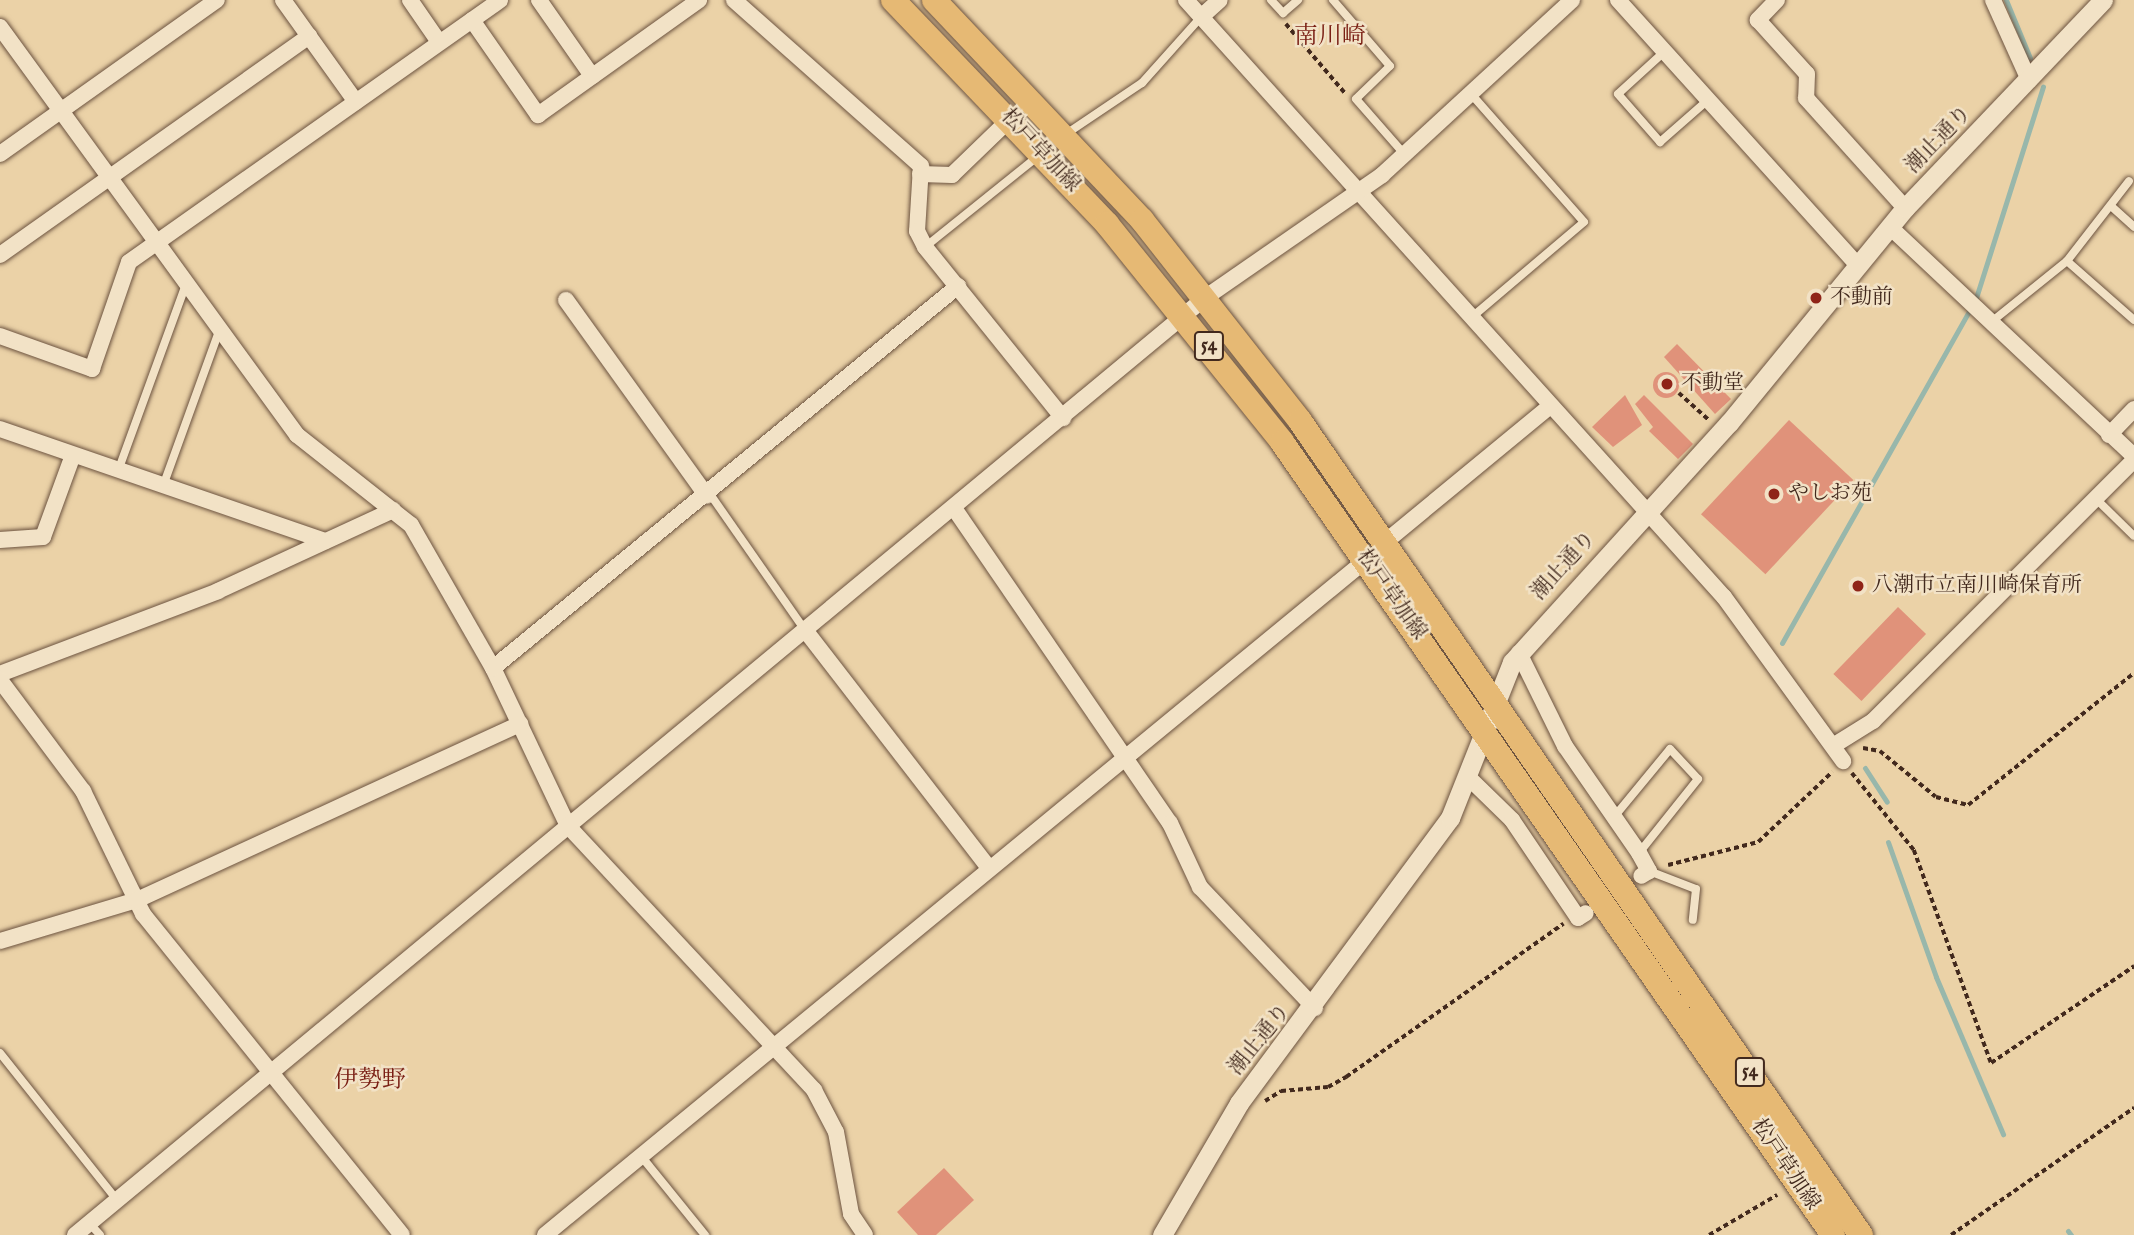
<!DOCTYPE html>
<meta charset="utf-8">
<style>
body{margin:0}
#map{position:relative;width:2134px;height:1235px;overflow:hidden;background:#ebd2a7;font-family:"IM FELL English","Noto Serif JP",serif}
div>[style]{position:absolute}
.stream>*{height:5px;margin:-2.5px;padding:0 2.5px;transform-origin:2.5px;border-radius:2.5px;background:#98b7ab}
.building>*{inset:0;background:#e0927a;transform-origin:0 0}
.round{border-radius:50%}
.path>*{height:3.5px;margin-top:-1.75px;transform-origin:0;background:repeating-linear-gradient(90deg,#42291d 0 5px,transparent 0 8.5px)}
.roads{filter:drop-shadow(0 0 2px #6c5340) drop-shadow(0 0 2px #6c5340)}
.service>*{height:8px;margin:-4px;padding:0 4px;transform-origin:4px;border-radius:4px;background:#f2e2c6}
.minor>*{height:16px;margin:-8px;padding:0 8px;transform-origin:8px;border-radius:8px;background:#f2e2c6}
.tertiary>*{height:19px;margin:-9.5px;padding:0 9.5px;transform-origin:9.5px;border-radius:9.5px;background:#f2e2c6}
.primary>*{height:24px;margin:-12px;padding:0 12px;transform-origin:12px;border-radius:12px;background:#e6b974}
.dots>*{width:19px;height:19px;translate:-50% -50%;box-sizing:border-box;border:4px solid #f2e2c6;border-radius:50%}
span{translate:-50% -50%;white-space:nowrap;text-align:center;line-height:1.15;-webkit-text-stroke:5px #f2e2c6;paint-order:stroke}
.shield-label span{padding:2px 5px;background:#f2e2c6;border:2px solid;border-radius:5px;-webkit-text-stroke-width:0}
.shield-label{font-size:19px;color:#42291d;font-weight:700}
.street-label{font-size:21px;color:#42291d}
.poi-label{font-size:21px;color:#42291d}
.left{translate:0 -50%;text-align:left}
.quarter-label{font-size:24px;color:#7a1f14}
</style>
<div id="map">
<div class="stream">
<div style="left:2006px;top:0;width:63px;rotate:67.5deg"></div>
<div style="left:1782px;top:643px;width:393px;rotate:-60.6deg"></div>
<div style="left:1975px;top:301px;width:225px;rotate:-72.4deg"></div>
<div style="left:1865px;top:768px;width:40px;rotate:57.1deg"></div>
<div style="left:1888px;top:842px;width:143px;rotate:70.4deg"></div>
<div style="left:1936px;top:977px;width:171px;rotate:66.9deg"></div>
<div style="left:2068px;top:1231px;width:5px;rotate:53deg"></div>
</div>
<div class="building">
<div style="clip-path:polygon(1677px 344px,1731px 399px,1715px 414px,1664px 357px)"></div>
<div class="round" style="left:1653px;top:372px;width:26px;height:26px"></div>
<div style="clip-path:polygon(1625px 395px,1642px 425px,1613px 447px,1592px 427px)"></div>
<div style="clip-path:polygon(1644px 395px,1693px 444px,1678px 459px,1649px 431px,1653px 427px,1635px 404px)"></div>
<div style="left:1789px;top:420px;width:88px;height:129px;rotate:43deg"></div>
<div style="left:1898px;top:607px;width:39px;height:93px;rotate:44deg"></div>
<div style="clip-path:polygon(944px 1168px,974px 1200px,936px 1235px,918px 1235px,897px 1212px)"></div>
</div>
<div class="path">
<div style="left:1286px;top:24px;width:91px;rotate:49.5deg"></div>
<div style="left:1679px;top:393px;width:40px;rotate:42deg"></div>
<div style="left:1863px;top:748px;width:17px;rotate:10deg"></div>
<div style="left:1880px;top:751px;width:72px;rotate:39.4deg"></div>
<div style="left:1936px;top:797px;width:33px;rotate:14deg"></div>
<div style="left:1968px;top:805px;width:212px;rotate:-38.5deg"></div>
<div style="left:1852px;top:773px;width:99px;rotate:51.2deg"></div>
<div style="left:1914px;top:850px;width:226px;rotate:70.1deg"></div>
<div style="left:1991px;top:1063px;width:173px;rotate:-34.1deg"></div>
<div style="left:1668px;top:865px;width:93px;rotate:-14.3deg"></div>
<div style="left:1758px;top:842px;width:102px;rotate:-43.4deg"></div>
<div style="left:1265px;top:1101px;width:19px;rotate:-32deg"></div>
<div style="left:1281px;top:1091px;width:47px;rotate:-4.9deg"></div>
<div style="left:1328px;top:1087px;width:21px;rotate:-29deg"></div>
<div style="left:1346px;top:1077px;width:266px;rotate:-35.2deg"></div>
<div style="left:1709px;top:1235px;width:79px;rotate:-30.5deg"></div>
<div style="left:1951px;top:1235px;width:223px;rotate:-34.8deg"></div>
</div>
<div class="roads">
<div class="service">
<div style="left:1271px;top:0;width:18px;rotate:47deg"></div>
<div style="left:1283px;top:13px;width:20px;rotate:-41deg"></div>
<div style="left:1333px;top:0;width:87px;rotate:49.2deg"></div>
<div style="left:1390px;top:66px;width:47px;rotate:135.9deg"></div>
<div style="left:1356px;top:99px;width:74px;rotate:48.8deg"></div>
<div style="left:1664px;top:52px;width:62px;rotate:137.6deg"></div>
<div style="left:1618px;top:94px;width:64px;rotate:48.8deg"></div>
<div style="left:1660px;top:142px;width:64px;rotate:-41.2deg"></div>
<div style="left:1472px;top:95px;width:169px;rotate:48.6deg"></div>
<div style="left:1584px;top:222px;width:147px;rotate:139.7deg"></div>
<div style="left:1066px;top:134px;width:92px;rotate:-33.9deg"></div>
<div style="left:1142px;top:83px;width:89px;rotate:-48.2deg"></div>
<div style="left:2111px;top:206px;width:31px;rotate:42deg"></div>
<div style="left:925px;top:247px;width:144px;rotate:-38.8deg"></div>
<div style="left:2067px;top:261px;width:89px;rotate:41.4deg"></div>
<div style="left:1990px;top:323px;width:99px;rotate:-38.8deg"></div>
<div style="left:2067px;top:261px;width:101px;rotate:-52.2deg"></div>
<div style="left:118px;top:471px;width:196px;rotate:-70deg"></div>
<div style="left:163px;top:486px;width:165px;rotate:-70.1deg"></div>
<div style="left:710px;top:494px;width:166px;rotate:55.1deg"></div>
<div style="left:2095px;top:498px;width:54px;rotate:44.3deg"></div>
<div style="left:1614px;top:817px;width:88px;rotate:-50.5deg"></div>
<div style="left:1670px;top:749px;width:41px;rotate:47deg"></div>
<div style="left:1698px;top:779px;width:95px;rotate:128.6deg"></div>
<div style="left:1649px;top:871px;width:50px;rotate:21deg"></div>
<div style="left:1696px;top:889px;width:31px;rotate:96deg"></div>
<div style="left:0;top:1053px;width:188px;rotate:51.5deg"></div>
<div style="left:641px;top:1156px;width:102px;rotate:51deg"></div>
<div style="left:89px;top:1223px;width:16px;rotate:47deg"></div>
</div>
<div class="minor">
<div style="left:283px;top:0;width:125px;rotate:54.4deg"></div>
<div style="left:410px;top:0;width:51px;rotate:55.4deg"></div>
<div style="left:539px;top:0;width:93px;rotate:55.1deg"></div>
<div style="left:734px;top:0;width:250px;rotate:41.6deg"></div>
<div style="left:921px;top:166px;width:65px;rotate:93.5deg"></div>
<div style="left:917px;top:231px;width:18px;rotate:63deg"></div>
<div style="left:925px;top:247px;width:220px;rotate:51.1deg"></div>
<div style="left:1186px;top:0;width:804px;rotate:47.98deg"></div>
<div style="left:1724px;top:597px;width:203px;rotate:54deg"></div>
<div style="left:1618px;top:0;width:355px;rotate:47.9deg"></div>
<div style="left:1777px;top:0;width:28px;rotate:134deg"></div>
<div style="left:1758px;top:20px;width:73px;rotate:47.8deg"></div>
<div style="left:1807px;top:74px;width:24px;rotate:92deg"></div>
<div style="left:1806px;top:98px;width:148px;rotate:48deg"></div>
<div style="left:1993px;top:0;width:88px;rotate:65.8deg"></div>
<div style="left:1201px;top:17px;width:25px;rotate:-42deg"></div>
<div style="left:472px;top:20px;width:116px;rotate:55.2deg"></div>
<div style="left:538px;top:115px;width:198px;rotate:-35.5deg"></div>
<div style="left:0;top:27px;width:505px;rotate:53.95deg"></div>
<div style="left:297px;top:435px;width:145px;rotate:38.3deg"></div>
<div style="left:411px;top:525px;width:165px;rotate:60.2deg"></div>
<div style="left:493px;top:668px;width:175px;rotate:64.6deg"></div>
<div style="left:568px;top:826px;width:361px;rotate:47deg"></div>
<div style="left:814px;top:1090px;width:47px;rotate:62.4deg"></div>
<div style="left:836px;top:1132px;width:83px;rotate:79.6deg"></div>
<div style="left:851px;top:1214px;width:25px;rotate:56deg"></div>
<div style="left:0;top:154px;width:266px;rotate:-35.4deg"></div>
<div style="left:920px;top:174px;width:32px;rotate:2deg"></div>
<div style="left:952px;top:175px;width:82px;rotate:-44deg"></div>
<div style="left:1890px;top:227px;width:335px;rotate:43.2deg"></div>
<div style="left:0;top:255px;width:379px;rotate:-35.3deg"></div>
<div style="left:566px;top:300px;width:241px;rotate:54.3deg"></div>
<div style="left:0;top:336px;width:98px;rotate:19.7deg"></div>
<div style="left:92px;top:369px;width:113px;rotate:-70.9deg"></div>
<div style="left:129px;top:262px;width:454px;rotate:-35.2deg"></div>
<div style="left:0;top:429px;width:344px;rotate:19deg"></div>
<div style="left:2109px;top:435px;width:36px;rotate:-46deg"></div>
<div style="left:954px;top:508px;width:382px;rotate:55.6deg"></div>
<div style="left:1170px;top:823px;width:71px;rotate:64.9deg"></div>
<div style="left:1200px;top:887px;width:167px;rotate:46.5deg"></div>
<div style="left:0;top:540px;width:43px;rotate:-4deg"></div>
<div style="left:43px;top:537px;width:87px;rotate:-69.9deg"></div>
<div style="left:1384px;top:543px;width:214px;rotate:-39.5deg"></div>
<div style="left:805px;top:630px;width:299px;rotate:52.3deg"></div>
<div style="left:1519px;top:653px;width:104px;rotate:63.7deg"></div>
<div style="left:1565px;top:746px;width:130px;rotate:55.3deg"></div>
<div style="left:1639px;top:853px;width:21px;rotate:61deg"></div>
<div style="left:1649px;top:871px;width:9px;rotate:148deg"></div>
<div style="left:493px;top:668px;width:602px;rotate:-39.4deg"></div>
<div style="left:0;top:674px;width:233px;rotate:-20.8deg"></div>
<div style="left:218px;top:591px;width:193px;rotate:-24.8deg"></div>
<div style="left:0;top:680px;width:139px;rotate:53.2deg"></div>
<div style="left:83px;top:791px;width:137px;rotate:64deg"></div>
<div style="left:143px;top:914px;width:412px;rotate:51.1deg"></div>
<div style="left:1836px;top:744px;width:44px;rotate:-31.9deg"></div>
<div style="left:1873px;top:721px;width:369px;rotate:-45deg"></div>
<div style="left:1468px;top:777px;width:62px;rotate:44.3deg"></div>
<div style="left:1512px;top:820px;width:118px;rotate:56deg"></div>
<div style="left:1578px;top:918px;width:9px;rotate:-32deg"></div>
<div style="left:0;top:941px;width:143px;rotate:-16.7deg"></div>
<div style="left:137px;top:900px;width:422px;rotate:-24.7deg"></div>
<div style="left:75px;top:1235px;width:1469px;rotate:-39.67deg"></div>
<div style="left:1206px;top:297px;width:214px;rotate:-34.7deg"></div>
<div style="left:1382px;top:175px;width:258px;rotate:-42.6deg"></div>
<div style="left:545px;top:1235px;width:1063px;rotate:-39.43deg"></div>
</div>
<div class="tertiary">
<div style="left:1162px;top:1235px;width:153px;rotate:-59.7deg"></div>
<div style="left:1239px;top:1103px;width:355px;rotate:-53.5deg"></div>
<div style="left:1450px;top:818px;width:168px;rotate:-68.3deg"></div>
<div style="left:1512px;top:662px;width:323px;rotate:-47.8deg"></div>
<div style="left:1729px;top:423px;width:278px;rotate:-50.7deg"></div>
<div style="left:1905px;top:208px;width:287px;rotate:-46.4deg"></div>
</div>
<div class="primary">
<div style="left:893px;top:0;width:310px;rotate:46.3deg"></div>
<div style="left:1107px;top:224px;width:280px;rotate:51.2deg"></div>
<div style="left:1282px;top:442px;width:966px;rotate:55.21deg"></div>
<div style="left:934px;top:0;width:303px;rotate:46.6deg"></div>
<div style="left:1142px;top:220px;width:256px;rotate:51.8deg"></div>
<div style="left:1300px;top:421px;width:989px;rotate:55.43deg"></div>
</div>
</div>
<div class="dots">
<div style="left:1816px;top:298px;background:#8f2418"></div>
<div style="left:1667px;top:384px;background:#8f2418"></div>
<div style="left:1774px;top:494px;background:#8f2418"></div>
<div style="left:1858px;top:586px;background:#8f2418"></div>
</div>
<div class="shield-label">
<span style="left:1209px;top:346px">54</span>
<span style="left:1750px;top:1072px">54</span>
</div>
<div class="street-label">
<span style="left:1939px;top:140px;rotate:-46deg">潮止通り</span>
<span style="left:1040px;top:151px;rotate:47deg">松戸草加線</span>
<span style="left:1564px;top:566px;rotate:-48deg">潮止通り</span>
<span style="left:1391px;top:595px;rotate:55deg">松戸草加線</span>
<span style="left:1260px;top:1040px;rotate:-51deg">潮止通り</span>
<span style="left:1785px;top:1165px;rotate:56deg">松戸草加線</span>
</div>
<div class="poi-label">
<span class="left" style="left:1830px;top:298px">不動前</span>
<span class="left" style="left:1681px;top:384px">不動堂</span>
<span class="left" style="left:1788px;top:494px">やしお苑</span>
<span class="left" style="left:1872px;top:586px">八潮市立南川崎保育所</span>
</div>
<div class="quarter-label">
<span style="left:1330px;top:37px">南川崎</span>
<span style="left:370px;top:1081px">伊勢野</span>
</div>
</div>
